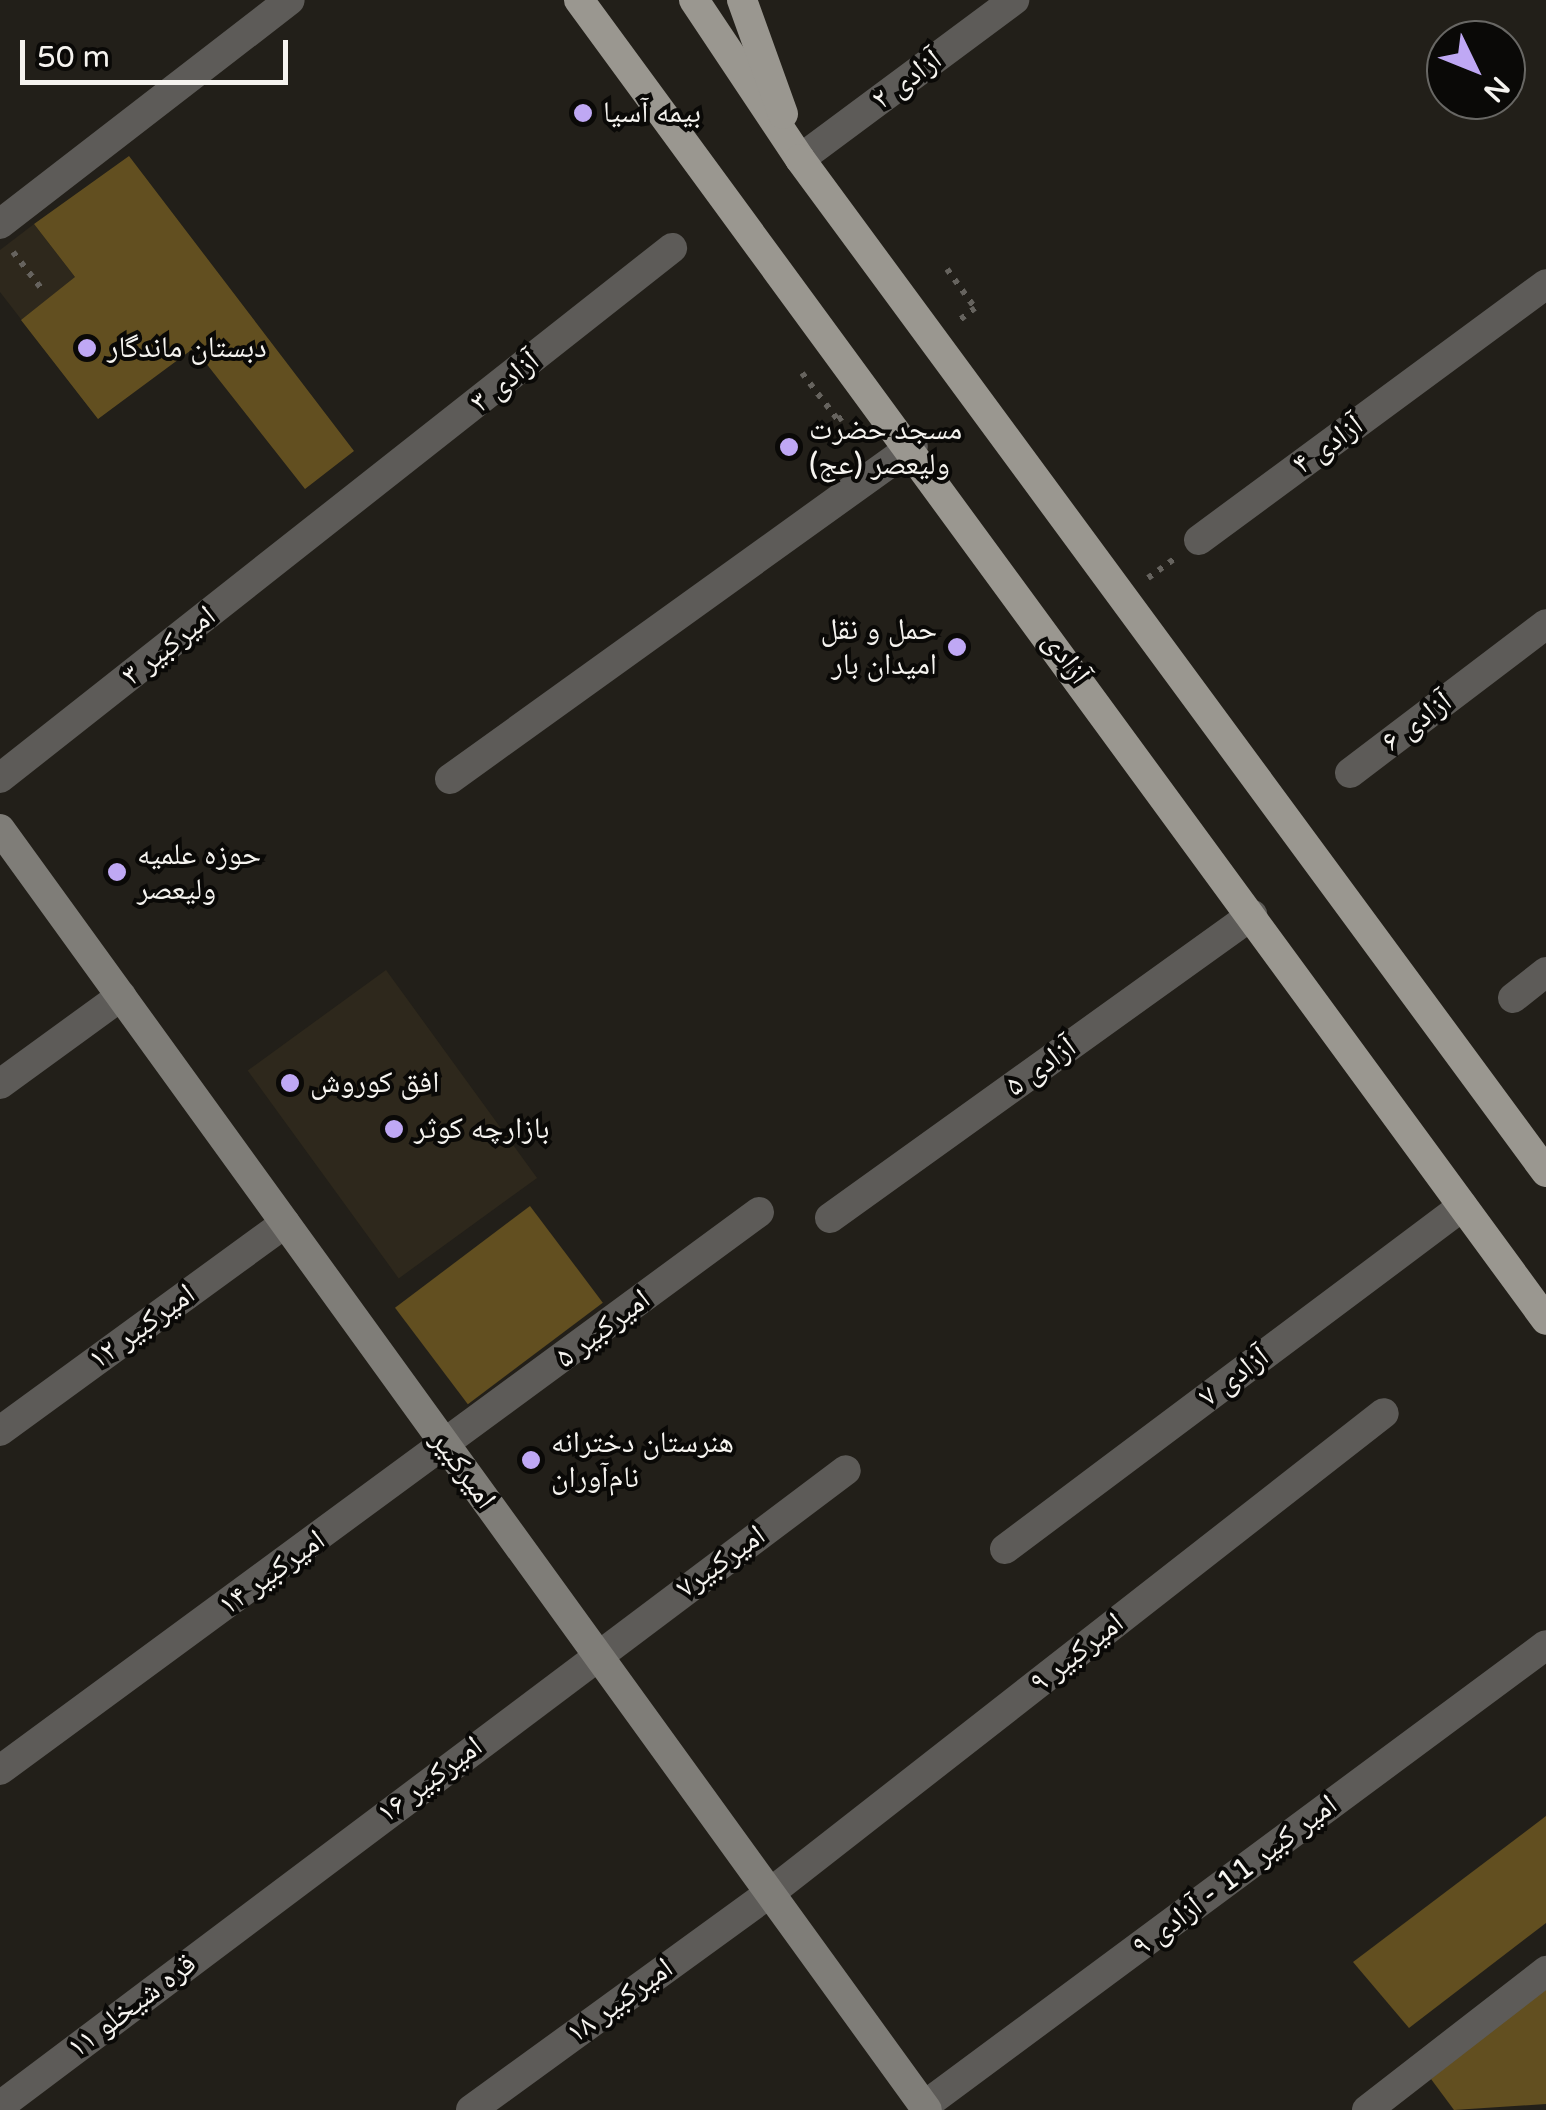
<!DOCTYPE html>
<meta charset="utf-8">
<style>
body{margin:0}
#map{position:relative;width:1546px;height:2110px;overflow:hidden;background:#221f19;font-family:"Varela Round","Noto Naskh Arabic",sans-serif}
div>[style]{position:absolute}
.built>*{inset:0;background:#2e281c;transform-origin:0 0}
.building>*{inset:0;background:#624f20;transform-origin:0 0}
.path>*{height:6px;margin-top:-3px;transform-origin:0;background:repeating-linear-gradient(90deg,#66635e 0 5px,transparent 0 13px)}
.street>*{height:30px;margin:-15px;padding:0 15px;transform-origin:15px;border-radius:15px;background:#5d5b58}
.secondary>*{height:30px;margin:-15px;padding:0 15px;transform-origin:15px;border-radius:15px;background:#7f7d78}
.primary>*{height:30px;margin:-15px;padding:0 15px;transform-origin:15px;border-radius:15px;background:#9a9790}
.dots>*{width:28px;height:28px;translate:-50% -50%;box-sizing:border-box;border:5px solid #0a0907;border-radius:50%}
span{translate:-50% -50%;white-space:nowrap;text-align:center;line-height:1.15;-webkit-text-stroke:8px #0a0907;paint-order:stroke}
.street-label{font-size:30px;color:#f5f3ef}
.poi-label{font-size:30px;color:#f5f3ef}
.left{translate:0 -50%;text-align:left}
.right{translate:-100% -50%;text-align:right}
.north{position:absolute;left:1426px;top:20px;width:100px;height:100px;box-sizing:border-box;background:#0a0907;border:2px solid #686764;border-radius:50%;rotate:133deg;font-size:28px;font-weight:700;line-height:40px;text-align:center;color:#f5f3ef}
.north::after{content:'';display:block;margin:auto;width:35px;height:45px;background:#bfa8f4;clip-path:polygon(50% 0,100% 100%,50% 72%,0 100%)}
.scale{position:absolute;left:20px;top:40px;width:268px;height:45px;box-sizing:border-box;border:5px solid #f5f3ef;border-top:0;padding-left:12px;font-size:30px;line-height:35px;white-space:nowrap;color:#f5f3ef;-webkit-text-stroke:8px #0a0907;paint-order:stroke}
</style>
<div id="map">
<div class="built">
<div style="clip-path:polygon(34px 224px,152px 377px,98px 419px,0 292px,0 250px)"></div>
<div style="left:386px;top:970px;width:257px;height:171px;rotate:54deg"></div>
</div>
<div class="building">
<div style="clip-path:polygon(129px 156px,354px 451px,305px 489px,194px 348px,98px 419px,21px 320px,75px 277px,34px 224px)"></div>
<div style="left:530px;top:1206px;width:121px;height:169px;rotate:53deg"></div>
<div style="clip-path:polygon(1546px 1816px,1546px 1923px,1409px 2028px,1353px 1962px)"></div>
<div style="clip-path:polygon(1546px 1985px,1546px 2104px,1454px 2110px,1431px 2079px)"></div>
</div>
<div class="path">
<div style="left:13px;top:252px;width:46px;rotate:52.1deg"></div>
<div style="left:947px;top:269px;width:48px;rotate:54.3deg"></div>
<div style="left:975px;top:308px;width:23px;rotate:142deg"></div>
<div style="left:802px;top:373px;width:59px;rotate:52.5deg"></div>
<div style="left:838px;top:420px;width:9px;rotate:-36deg"></div>
<div style="left:1148px;top:578px;width:32px;rotate:-36deg"></div>
</div>
<div class="street">
<div style="left:800px;top:159px;width:267px;rotate:-36.6deg"></div>
<div style="left:0;top:224px;width:366px;rotate:-37.7deg"></div>
<div style="left:1199px;top:540px;width:431px;rotate:-36.4deg"></div>
<div style="left:1350px;top:773px;width:246px;rotate:-37.2deg"></div>
<div style="left:0;top:778px;width:856px;rotate:-38.26deg"></div>
<div style="left:450px;top:779px;width:570px;rotate:-35.72deg"></div>
<div style="left:1513px;top:998px;width:42px;rotate:-38.2deg"></div>
<div style="left:0;top:1084px;width:150px;rotate:-36deg"></div>
<div style="left:830px;top:1218px;width:520px;rotate:-35.68deg"></div>
<div style="left:0;top:1431px;width:353px;rotate:-36.1deg"></div>
<div style="left:1005px;top:1549px;width:572px;rotate:-36.83deg"></div>
<div style="left:0;top:1770px;width:942px;rotate:-36.32deg"></div>
<div style="left:0;top:2106px;width:1058px;rotate:-36.93deg"></div>
<div style="left:924px;top:2106px;width:774px;rotate:-36.54deg"></div>
<div style="left:471px;top:2110px;width:369px;rotate:-36deg"></div>
<div style="left:770px;top:1893px;width:779px;rotate:-38.02deg"></div>
<div style="left:1367px;top:2110px;width:227px;rotate:-37.8deg"></div>
</div>
<div class="secondary">
<div style="left:0;top:829px;width:1581px;rotate:54.11deg"></div>
</div>
<div class="primary">
<div style="left:579px;top:0;width:1636px;rotate:53.77deg"></div>
<div style="left:694px;top:0;width:191px;rotate:56.3deg"></div>
<div style="left:800px;top:159px;width:1258px;rotate:53.63deg"></div>
<div style="left:742px;top:0;width:121px;rotate:70.2deg"></div>
</div>
<div class="dots">
<div style="left:583px;top:113px;background:#bfa8f4"></div>
<div style="left:87px;top:348px;background:#bfa8f4"></div>
<div style="left:789px;top:447px;background:#bfa8f4"></div>
<div style="left:957px;top:647px;background:#bfa8f4"></div>
<div style="left:117px;top:872px;background:#bfa8f4"></div>
<div style="left:290px;top:1083px;background:#bfa8f4"></div>
<div style="left:394px;top:1129px;background:#bfa8f4"></div>
<div style="left:531px;top:1460px;background:#bfa8f4"></div>
</div>
<div class="street-label">
<span style="left:907px;top:80px;rotate:-37deg">۲ آزادی</span>
<span style="left:505px;top:382px;rotate:-39deg">آزادی ۳</span>
<span style="left:1328px;top:445px;rotate:-36deg">۴ آزادی</span>
<span style="left:169px;top:646px;rotate:-38deg">امیرکبیر ۳</span>
<span style="left:1066px;top:658px;rotate:54deg">آزادی</span>
<span style="left:1417px;top:722px;rotate:-37deg">۶ آزادی</span>
<span style="left:1041px;top:1067px;rotate:-36deg">آزادی ۵</span>
<span style="left:142px;top:1327px;rotate:-36deg">امیرکبیر ۱۲</span>
<span style="left:603px;top:1329px;rotate:-37deg">امیرکبیر ۵</span>
<span style="left:1234px;top:1377px;rotate:-37deg">آزادی ۷</span>
<span style="left:463px;top:1470px;rotate:54deg">امیرکبیر</span>
<span style="left:721px;top:1562px;rotate:-36deg">امیرکبیر۷</span>
<span style="left:272px;top:1573px;rotate:-36deg">امیرکبیر ۱۴</span>
<span style="left:1077px;top:1653px;rotate:-38deg">امیرکبیر ۹</span>
<span style="left:430px;top:1780px;rotate:-37deg">امیرکبیر ۱۶</span>
<span style="left:1235px;top:1876px;rotate:-37deg">امیر کبیر 11 - آزادی ۹</span>
<span style="left:620px;top:2001px;rotate:-36deg">امیرکبیر ۱۸</span>
<span style="left:132px;top:2006px;rotate:-37deg">قره شیخلو ۱۱</span>
</div>
<div class="poi-label">
<span class="left" style="left:603px;top:113px">بیمه آسیا</span>
<span class="left" style="left:107px;top:348px">دبستان ماندگار</span>
<span class="left" style="left:809px;top:447px">مسجد حضرت<br>ولیعصر (عج)</span>
<span class="right" style="left:937px;top:647px">حمل و نقل<br>امیدان بار</span>
<span class="left" style="left:137px;top:872px">حوزه علمیه<br>ولیعصر</span>
<span class="left" style="left:310px;top:1083px">افق کوروش</span>
<span class="left" style="left:414px;top:1129px">بازارچه کوثر</span>
<span class="left" style="left:551px;top:1460px">هنرستان دخترانه<br>نام‌آوران</span>
</div>
<div class="north">N</div>
<div class="scale">50 m</div>
</div>
